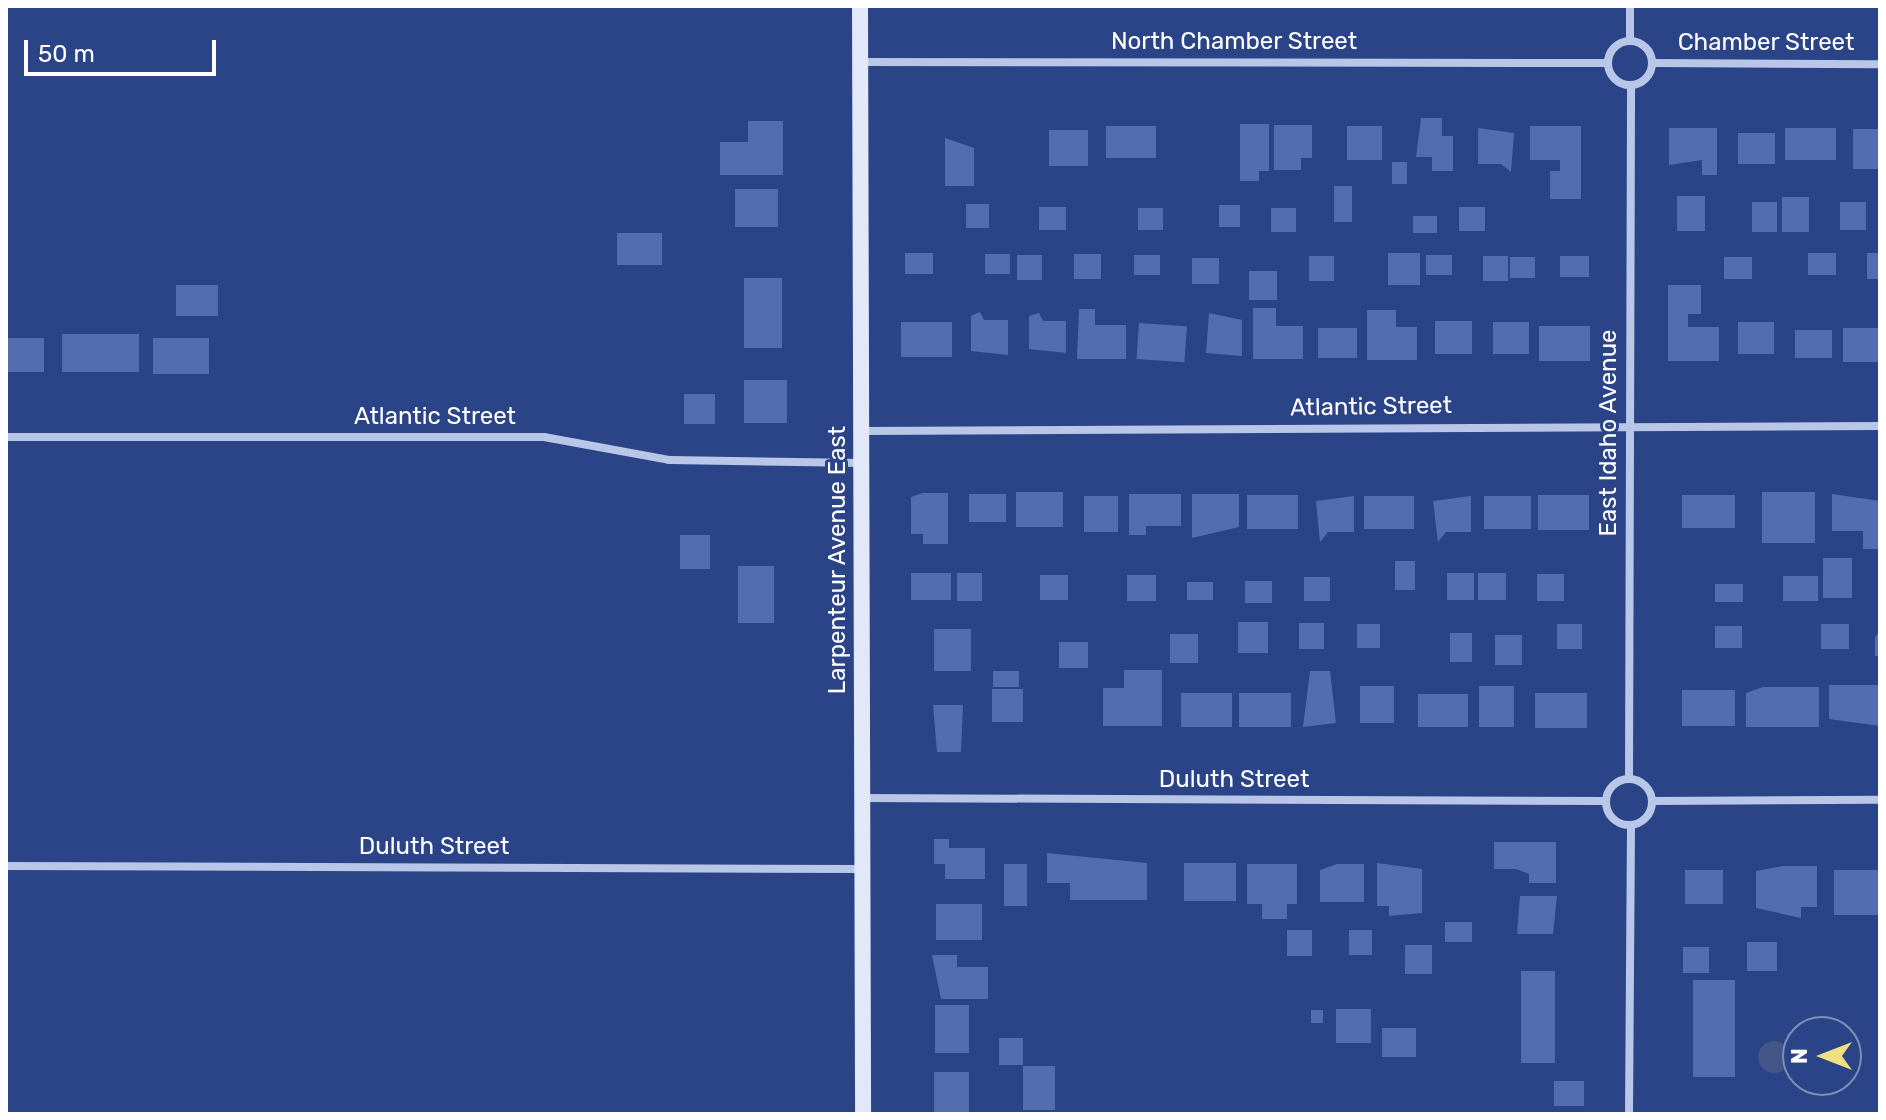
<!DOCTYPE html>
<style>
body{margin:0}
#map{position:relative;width:1886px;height:1120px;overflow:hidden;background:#2b4488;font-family:Rubik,sans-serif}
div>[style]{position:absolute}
.water>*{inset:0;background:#435687}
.round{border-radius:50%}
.building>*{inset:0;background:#536daf;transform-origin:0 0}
.street>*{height:8px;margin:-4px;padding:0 4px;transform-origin:4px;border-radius:4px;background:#b8c6e8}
.street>.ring{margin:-4px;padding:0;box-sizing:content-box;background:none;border:8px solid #b8c6e8;border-radius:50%}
.secondary>*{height:16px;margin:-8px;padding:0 8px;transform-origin:8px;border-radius:8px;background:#e2e8f8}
span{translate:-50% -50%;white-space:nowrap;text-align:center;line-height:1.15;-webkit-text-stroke:6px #2b4488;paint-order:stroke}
.street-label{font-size:24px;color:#fff}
.frame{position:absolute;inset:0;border:8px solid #fff;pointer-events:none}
.north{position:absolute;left:1782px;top:1016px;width:80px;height:80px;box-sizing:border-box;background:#2b4488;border:2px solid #808fb8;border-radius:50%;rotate:270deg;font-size:22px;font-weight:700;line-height:32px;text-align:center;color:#fff}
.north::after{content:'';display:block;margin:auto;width:28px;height:36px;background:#eee080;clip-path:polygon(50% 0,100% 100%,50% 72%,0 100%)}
.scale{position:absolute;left:24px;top:40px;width:192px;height:36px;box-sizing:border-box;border:4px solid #fff;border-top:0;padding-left:10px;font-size:24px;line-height:28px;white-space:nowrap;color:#fff;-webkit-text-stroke:6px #2b4488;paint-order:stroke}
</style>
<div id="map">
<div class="water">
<div class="round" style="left:1758px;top:1041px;width:32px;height:32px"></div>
</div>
<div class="building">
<div style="clip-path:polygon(1421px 118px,1442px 118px,1442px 136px,1453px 136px,1453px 171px,1432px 171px,1432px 157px,1416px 157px)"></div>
<div style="clip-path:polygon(748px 121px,783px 121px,783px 175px,720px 175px,720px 142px,748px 142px)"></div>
<div style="clip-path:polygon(1240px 124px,1269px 124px,1269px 171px,1259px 171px,1259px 181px,1240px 181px)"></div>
<div style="clip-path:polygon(1274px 125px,1312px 125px,1312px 158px,1301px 158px,1301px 170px,1274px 170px)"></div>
<div style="left:1106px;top:126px;width:50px;height:32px"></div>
<div style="left:1347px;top:126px;width:35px;height:34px"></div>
<div style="clip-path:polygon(1530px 126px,1581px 126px,1581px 199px,1550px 199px,1550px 171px,1560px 171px,1560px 160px,1530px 160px)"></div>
<div style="clip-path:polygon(1478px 128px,1514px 133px,1511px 172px,1501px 164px,1478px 164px)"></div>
<div style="clip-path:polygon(1669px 128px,1717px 128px,1717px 175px,1702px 175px,1702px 160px,1669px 165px)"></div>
<div style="left:1785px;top:128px;width:51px;height:32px"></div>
<div style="left:1853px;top:129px;width:27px;height:40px"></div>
<div style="left:1049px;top:130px;width:39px;height:36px"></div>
<div style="left:1738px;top:133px;width:37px;height:31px"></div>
<div style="clip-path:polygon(945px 138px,974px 148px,974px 186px,945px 186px)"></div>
<div style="left:1392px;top:162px;width:15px;height:22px"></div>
<div style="left:1334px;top:186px;width:18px;height:36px"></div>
<div style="left:735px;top:189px;width:43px;height:38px"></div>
<div style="left:1677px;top:196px;width:28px;height:35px"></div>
<div style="left:1782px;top:197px;width:27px;height:35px"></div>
<div style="left:1752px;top:202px;width:25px;height:30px"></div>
<div style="left:1840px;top:202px;width:26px;height:28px"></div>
<div style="left:966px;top:204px;width:23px;height:24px"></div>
<div style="left:1219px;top:205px;width:21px;height:22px"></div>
<div style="left:1039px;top:207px;width:27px;height:23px"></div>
<div style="left:1459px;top:207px;width:26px;height:24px"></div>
<div style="left:1138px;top:208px;width:25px;height:22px"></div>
<div style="left:1271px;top:208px;width:25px;height:24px"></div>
<div style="left:1413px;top:216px;width:24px;height:17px"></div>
<div style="left:617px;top:233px;width:45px;height:32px"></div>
<div style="left:905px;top:253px;width:28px;height:21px"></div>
<div style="left:1388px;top:253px;width:32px;height:32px"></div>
<div style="left:1808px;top:253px;width:28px;height:22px"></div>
<div style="left:1867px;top:253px;width:13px;height:26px"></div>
<div style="left:985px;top:254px;width:25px;height:20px"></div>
<div style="left:1074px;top:254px;width:27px;height:25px"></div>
<div style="left:1017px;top:255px;width:25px;height:25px"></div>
<div style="left:1134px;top:255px;width:26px;height:20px"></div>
<div style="left:1426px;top:255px;width:26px;height:20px"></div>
<div style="left:1309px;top:256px;width:25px;height:25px"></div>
<div style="left:1483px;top:256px;width:25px;height:25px"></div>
<div style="left:1560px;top:256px;width:29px;height:21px"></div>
<div style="left:1510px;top:257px;width:25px;height:21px"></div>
<div style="left:1724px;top:257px;width:28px;height:22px"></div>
<div style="left:1192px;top:258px;width:27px;height:26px"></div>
<div style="left:1249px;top:271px;width:28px;height:29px"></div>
<div style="left:744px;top:278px;width:38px;height:70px"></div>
<div style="left:176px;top:285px;width:42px;height:31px"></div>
<div style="clip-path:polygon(1668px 285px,1701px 285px,1701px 314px,1688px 314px,1688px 327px,1719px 327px,1719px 361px,1668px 361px)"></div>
<div style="clip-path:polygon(1253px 308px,1276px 308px,1276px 326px,1303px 326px,1303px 359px,1253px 359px)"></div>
<div style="clip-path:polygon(1079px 309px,1095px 309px,1095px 325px,1126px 325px,1126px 359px,1077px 359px)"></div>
<div style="clip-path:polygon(1367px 310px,1396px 310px,1396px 327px,1417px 327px,1417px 360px,1367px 360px)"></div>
<div style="clip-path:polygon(980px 312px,984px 320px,1008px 320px,1008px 355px,971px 351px,971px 316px)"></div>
<div style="clip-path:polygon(1039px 313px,1043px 321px,1066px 321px,1066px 353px,1029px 349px,1029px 316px)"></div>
<div style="clip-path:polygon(1209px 313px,1242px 320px,1242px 356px,1206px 353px)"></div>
<div style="left:1435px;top:321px;width:37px;height:33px"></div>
<div style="left:901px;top:322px;width:51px;height:35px"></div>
<div style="left:1493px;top:322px;width:36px;height:32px"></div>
<div style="left:1738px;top:322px;width:36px;height:32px"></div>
<div style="left:1139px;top:323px;width:48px;height:36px;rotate:4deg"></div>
<div style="left:1539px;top:326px;width:51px;height:35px"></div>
<div style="left:1318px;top:328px;width:39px;height:30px"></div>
<div style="left:1843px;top:328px;width:37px;height:34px"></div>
<div style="left:1795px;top:330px;width:37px;height:28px"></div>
<div style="left:62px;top:334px;width:77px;height:38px"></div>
<div style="left:6px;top:338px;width:38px;height:34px"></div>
<div style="left:153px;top:338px;width:56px;height:36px"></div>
<div style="left:744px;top:380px;width:43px;height:43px"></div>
<div style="left:684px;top:394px;width:31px;height:30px"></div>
<div style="left:1016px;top:492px;width:47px;height:35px"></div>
<div style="left:1762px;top:492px;width:53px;height:51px"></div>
<div style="clip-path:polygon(923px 493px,948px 493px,948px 544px,923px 544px,923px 534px,911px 534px,911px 497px)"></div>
<div style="left:969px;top:494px;width:37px;height:28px"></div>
<div style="clip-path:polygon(1129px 494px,1181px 494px,1181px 526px,1146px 526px,1146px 535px,1129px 535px)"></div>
<div style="clip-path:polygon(1192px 494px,1239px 494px,1239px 527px,1192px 538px)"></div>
<div style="clip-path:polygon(1832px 494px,1880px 501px,1880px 549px,1863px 549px,1863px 531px,1832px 531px)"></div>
<div style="left:1247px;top:495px;width:51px;height:34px"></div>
<div style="left:1538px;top:495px;width:51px;height:35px"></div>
<div style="left:1682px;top:495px;width:53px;height:33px"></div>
<div style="left:1084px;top:496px;width:34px;height:36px"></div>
<div style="clip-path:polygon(1354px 496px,1354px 532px,1328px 532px,1320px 542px,1316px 501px)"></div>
<div style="left:1364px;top:496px;width:50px;height:33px"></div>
<div style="clip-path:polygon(1471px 496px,1471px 532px,1446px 532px,1438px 542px,1433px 501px)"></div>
<div style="left:1484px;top:496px;width:47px;height:33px"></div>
<div style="left:680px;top:535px;width:30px;height:34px"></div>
<div style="left:1823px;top:558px;width:29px;height:40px"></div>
<div style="left:1395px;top:561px;width:20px;height:29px"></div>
<div style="left:738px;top:566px;width:36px;height:57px"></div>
<div style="left:911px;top:573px;width:40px;height:27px"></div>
<div style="left:957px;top:573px;width:25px;height:28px"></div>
<div style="left:1447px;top:573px;width:27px;height:27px"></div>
<div style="left:1478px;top:573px;width:28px;height:27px"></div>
<div style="left:1537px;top:574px;width:27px;height:27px"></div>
<div style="left:1040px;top:575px;width:28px;height:25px"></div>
<div style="left:1127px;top:575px;width:29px;height:26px"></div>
<div style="left:1783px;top:576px;width:35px;height:25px"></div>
<div style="left:1304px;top:577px;width:26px;height:24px"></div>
<div style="left:1245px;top:581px;width:27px;height:22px"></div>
<div style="left:1187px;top:582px;width:26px;height:18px"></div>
<div style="left:1715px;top:584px;width:28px;height:18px"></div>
<div style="left:1238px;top:622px;width:30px;height:31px"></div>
<div style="left:1299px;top:623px;width:25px;height:26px"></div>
<div style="left:1357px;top:624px;width:23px;height:24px"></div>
<div style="left:1557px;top:624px;width:25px;height:25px"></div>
<div style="left:1821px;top:624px;width:28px;height:25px"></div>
<div style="left:1715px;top:626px;width:27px;height:22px"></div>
<div style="left:934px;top:629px;width:37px;height:42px"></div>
<div style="clip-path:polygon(1880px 631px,1880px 656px,1875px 656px,1875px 637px)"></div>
<div style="left:1450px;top:633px;width:22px;height:29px"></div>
<div style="left:1170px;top:634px;width:28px;height:29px"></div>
<div style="left:1495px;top:635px;width:27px;height:30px"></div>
<div style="left:1059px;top:642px;width:29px;height:26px"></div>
<div style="clip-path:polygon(1124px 670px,1162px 670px,1162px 726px,1103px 726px,1103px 688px,1124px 688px)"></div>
<div style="left:993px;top:671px;width:26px;height:16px"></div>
<div style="clip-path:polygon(1310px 671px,1330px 671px,1336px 723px,1303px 727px)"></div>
<div style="clip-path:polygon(1829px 685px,1880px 685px,1880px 726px,1829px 719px)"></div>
<div style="left:1360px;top:686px;width:34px;height:37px"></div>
<div style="left:1479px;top:686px;width:35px;height:41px"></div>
<div style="clip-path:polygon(1763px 687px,1819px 687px,1819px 727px,1746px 727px,1746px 693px)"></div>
<div style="left:992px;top:689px;width:31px;height:33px"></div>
<div style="left:1682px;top:690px;width:53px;height:36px"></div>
<div style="left:1181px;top:693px;width:51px;height:34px"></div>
<div style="left:1239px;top:693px;width:52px;height:34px"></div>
<div style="left:1535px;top:693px;width:52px;height:35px"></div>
<div style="left:1418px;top:694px;width:50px;height:33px"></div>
<div style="clip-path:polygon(933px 705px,963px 705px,961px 752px,937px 752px)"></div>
<div style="clip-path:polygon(934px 839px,949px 839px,949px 848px,985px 848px,985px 879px,945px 879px,945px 864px,934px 864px)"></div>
<div style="clip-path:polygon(1494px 842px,1556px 842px,1556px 883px,1529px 883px,1529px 874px,1516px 869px,1494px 869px)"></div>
<div style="clip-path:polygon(1047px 853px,1147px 863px,1147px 900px,1070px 900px,1070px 883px,1047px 883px)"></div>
<div style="left:1184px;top:863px;width:52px;height:38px"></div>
<div style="clip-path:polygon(1377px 863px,1422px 869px,1422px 913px,1389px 916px,1389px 906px,1377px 906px)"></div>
<div style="left:1004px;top:864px;width:23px;height:42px"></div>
<div style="clip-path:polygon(1247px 864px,1297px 864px,1297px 904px,1287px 904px,1287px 919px,1262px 919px,1262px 904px,1247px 904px)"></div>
<div style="clip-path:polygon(1337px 864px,1364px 864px,1364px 902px,1320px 902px,1320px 870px)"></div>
<div style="clip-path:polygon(1783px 866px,1817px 866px,1817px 907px,1801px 907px,1801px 918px,1756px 908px,1756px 871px)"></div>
<div style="left:1685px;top:870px;width:38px;height:34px"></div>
<div style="left:1834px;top:870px;width:46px;height:45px"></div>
<div style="clip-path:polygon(1520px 896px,1557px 896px,1553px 934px,1517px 934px)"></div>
<div style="left:936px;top:904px;width:46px;height:36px"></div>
<div style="left:1445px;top:922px;width:27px;height:20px"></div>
<div style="left:1287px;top:930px;width:25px;height:26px"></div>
<div style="left:1349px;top:930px;width:23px;height:25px"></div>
<div style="left:1747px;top:942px;width:30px;height:29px"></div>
<div style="left:1405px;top:945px;width:27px;height:29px"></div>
<div style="left:1683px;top:947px;width:26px;height:26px"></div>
<div style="clip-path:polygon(932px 955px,957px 955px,957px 967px,988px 967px,988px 999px,941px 999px)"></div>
<div style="left:1521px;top:971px;width:34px;height:92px"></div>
<div style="left:1693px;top:980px;width:42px;height:97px"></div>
<div style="left:935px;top:1005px;width:34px;height:48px"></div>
<div style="left:1336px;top:1009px;width:35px;height:34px"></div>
<div style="left:1311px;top:1010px;width:12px;height:13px"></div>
<div style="left:1382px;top:1028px;width:34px;height:29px"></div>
<div style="left:999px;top:1038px;width:24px;height:27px"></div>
<div style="left:1023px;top:1066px;width:32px;height:44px"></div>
<div style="left:934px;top:1072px;width:35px;height:42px"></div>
<div style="left:1554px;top:1081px;width:30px;height:25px"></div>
</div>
<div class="street">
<div style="left:1630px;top:6px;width:35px;rotate:90deg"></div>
<div class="ring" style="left:1608px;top:41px;width:36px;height:36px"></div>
<div style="left:860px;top:62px;width:747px;rotate:0.08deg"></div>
<div style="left:1652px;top:63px;width:228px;rotate:0.3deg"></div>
<div style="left:862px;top:431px;width:1018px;rotate:-0.28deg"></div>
<div style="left:6px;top:437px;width:538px"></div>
<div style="left:544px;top:437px;width:127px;rotate:10.4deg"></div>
<div style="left:669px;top:460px;width:192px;rotate:0.9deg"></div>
<div style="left:1629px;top:779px;width:693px;rotate:-89.83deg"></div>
<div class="ring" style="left:1606px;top:779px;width:38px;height:38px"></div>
<div style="left:862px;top:798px;width:744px;rotate:0.23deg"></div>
<div style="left:1652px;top:801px;width:228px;rotate:-0.3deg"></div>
<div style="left:6px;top:866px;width:856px;rotate:0.2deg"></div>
<div style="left:1629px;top:1114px;width:289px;rotate:-89.6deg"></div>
</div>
<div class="secondary">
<div style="left:860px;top:6px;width:1108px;rotate:89.84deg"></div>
</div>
<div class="street-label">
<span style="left:1234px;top:42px">North Chamber Street</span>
<span style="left:1766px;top:43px">Chamber Street</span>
<span style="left:1371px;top:407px;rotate:-1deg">Atlantic Street</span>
<span style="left:435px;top:417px">Atlantic Street</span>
<span style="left:1609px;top:433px;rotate:-90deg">East Idaho Avenue</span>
<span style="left:838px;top:560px;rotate:-90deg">Larpenteur Avenue East</span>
<span style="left:1234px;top:780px">Duluth Street</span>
<span style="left:434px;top:847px">Duluth Street</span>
</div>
<div class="frame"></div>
<div class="north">N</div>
<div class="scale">50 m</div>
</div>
